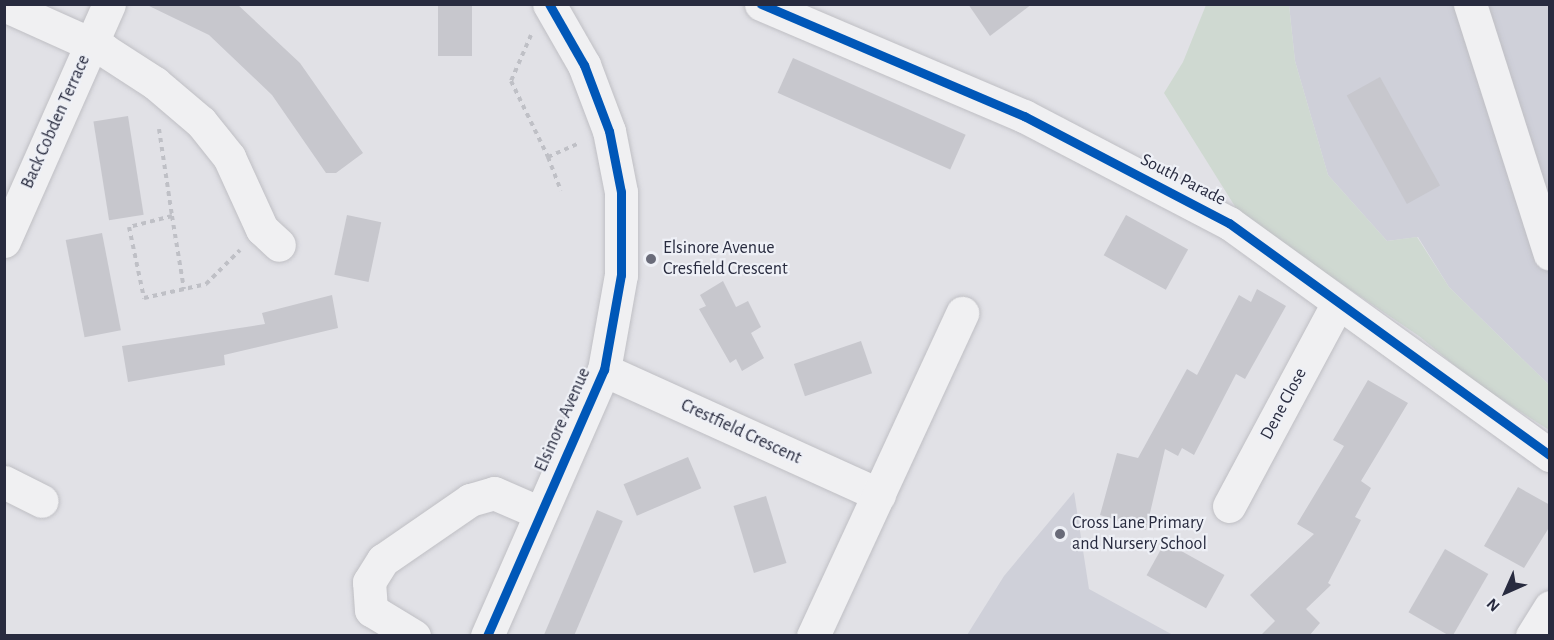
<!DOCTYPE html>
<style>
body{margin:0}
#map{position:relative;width:1554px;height:640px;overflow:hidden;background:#e1e1e6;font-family:"Alegreya Sans",sans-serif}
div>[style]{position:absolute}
.built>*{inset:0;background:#cfd0d9}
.green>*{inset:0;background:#cfd9d1}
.building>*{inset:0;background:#c7c7cd;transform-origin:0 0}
.path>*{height:4px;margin-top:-2px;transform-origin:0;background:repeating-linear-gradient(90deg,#bfc0c6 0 4.5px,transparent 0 9px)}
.roads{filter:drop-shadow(0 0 2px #bfbfc4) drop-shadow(0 0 2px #bfbfc4)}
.minor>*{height:33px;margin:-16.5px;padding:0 16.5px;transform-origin:16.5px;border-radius:16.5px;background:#f0f0f2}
.cycleway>*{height:9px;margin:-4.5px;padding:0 4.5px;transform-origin:4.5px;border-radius:4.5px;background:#0057b8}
.dots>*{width:16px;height:16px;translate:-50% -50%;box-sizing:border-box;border:3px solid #eef0f6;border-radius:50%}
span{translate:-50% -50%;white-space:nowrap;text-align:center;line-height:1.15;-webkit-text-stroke:4.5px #eef0f6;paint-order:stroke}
.street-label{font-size:18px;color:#282b3f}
.poi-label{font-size:18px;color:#282b3f}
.left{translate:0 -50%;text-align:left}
.frame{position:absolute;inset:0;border:6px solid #282b3f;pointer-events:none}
.north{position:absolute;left:1476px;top:562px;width:60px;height:60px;-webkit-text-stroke:4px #eef0f6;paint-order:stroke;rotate:225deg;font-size:16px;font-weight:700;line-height:24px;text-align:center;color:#282b3f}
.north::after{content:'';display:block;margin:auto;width:21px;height:27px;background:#282b3f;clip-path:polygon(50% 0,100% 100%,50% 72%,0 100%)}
</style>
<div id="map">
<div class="built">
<div style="clip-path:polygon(1289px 5px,1549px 5px,1549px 385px,1449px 287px,1418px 237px,1387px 241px,1328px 175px,1295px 61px)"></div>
<div style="clip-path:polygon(1074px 492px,1089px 589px,1173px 635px,967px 635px,1004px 576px)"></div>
</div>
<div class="green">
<div style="clip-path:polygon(1206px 5px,1289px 5px,1295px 61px,1328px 175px,1387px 241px,1417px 237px,1449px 287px,1549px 385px,1549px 430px,1477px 384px,1419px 336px,1241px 216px,1164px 93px,1183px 62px)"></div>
</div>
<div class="building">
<div style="clip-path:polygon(145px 4px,237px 4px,300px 63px,363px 153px,336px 173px,326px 173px,272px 95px,209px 35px)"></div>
<div style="left:438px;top:4px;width:34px;height:52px"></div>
<div style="clip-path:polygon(968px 4px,1032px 4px,990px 36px)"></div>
<div style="left:793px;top:58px;width:189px;height:38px;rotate:24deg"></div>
<div style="left:1380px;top:77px;width:124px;height:38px;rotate:61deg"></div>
<div style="left:128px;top:116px;width:100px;height:35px;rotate:81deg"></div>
<div style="left:347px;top:215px;width:35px;height:61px;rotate:12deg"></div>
<div style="left:1126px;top:215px;width:71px;height:46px;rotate:29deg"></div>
<div style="left:102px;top:233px;width:99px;height:37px;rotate:79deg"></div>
<div style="clip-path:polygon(723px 281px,736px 307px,748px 301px,761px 327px,751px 333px,764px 358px,742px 371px,736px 359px,730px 363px,699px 309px,706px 306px,700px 295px)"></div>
<div style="clip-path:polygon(1257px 289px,1286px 306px,1245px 379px,1236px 374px,1194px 455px,1182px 448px,1178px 456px,1165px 449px,1146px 530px,1100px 515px,1117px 453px,1138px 458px,1187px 369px,1197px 375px,1239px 295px,1251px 302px)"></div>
<div style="clip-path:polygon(332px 295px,338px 328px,224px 355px,225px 365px,128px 382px,122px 346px,265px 324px,262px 313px)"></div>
<div style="left:861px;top:341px;width:34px;height:71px;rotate:71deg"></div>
<div style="clip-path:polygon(1368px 380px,1408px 403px,1361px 481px,1371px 488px,1355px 517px,1361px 520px,1328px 583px,1331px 585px,1306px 609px,1320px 623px,1309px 636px,1260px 636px,1275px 621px,1250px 595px,1314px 534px,1297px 524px,1344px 446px,1333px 440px)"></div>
<div style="left:688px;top:457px;width:34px;height:70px;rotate:67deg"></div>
<div style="clip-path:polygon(1518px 487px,1550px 505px,1550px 526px,1524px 568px,1484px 546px)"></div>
<div style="left:766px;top:496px;width:70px;height:34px;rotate:73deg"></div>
<div style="left:597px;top:510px;width:28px;height:137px;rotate:23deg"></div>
<div style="left:1165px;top:542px;width:68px;height:38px;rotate:29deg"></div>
<div style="left:1445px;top:549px;width:50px;height:73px;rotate:30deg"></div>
</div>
<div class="path">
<div style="left:531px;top:35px;width:50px;rotate:113.5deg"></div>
<div style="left:511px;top:81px;width:85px;rotate:64deg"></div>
<div style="left:548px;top:157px;width:35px;rotate:-24deg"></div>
<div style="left:159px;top:129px;width:88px;rotate:81.5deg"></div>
<div style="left:172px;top:216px;width:44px;rotate:165.7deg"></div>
<div style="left:129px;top:227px;width:73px;rotate:78.1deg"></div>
<div style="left:144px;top:298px;width:64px;rotate:-12.7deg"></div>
<div style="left:206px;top:284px;width:48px;rotate:-45deg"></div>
<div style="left:548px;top:157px;width:36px;rotate:69deg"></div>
<div style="left:172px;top:216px;width:74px;rotate:80.7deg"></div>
</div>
<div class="roads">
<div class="minor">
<div style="left:761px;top:4px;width:286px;rotate:23.1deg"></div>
<div style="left:1024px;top:116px;width:231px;rotate:27.6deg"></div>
<div style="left:1229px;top:223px;width:396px;rotate:35.9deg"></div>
<div style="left:1470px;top:4px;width:262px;rotate:72.3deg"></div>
<div style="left:4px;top:5px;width:110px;rotate:24.2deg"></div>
<div style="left:104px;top:50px;width:61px;rotate:32.9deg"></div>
<div style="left:155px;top:83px;width:60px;rotate:40.3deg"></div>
<div style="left:201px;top:122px;width:45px;rotate:51.3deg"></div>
<div style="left:229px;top:157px;width:79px;rotate:65.4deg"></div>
<div style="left:262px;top:229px;width:23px;rotate:43deg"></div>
<div style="left:4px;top:241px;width:259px;rotate:-66.1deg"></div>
<div style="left:604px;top:370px;width:302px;rotate:24.4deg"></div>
<div style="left:4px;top:482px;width:42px;rotate:26.6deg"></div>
<div style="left:1229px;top:506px;width:230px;rotate:-61.8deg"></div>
<div style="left:414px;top:636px;width:50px;rotate:-148.8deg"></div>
<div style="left:371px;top:610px;width:28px;rotate:-94deg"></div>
<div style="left:369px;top:582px;width:26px;rotate:-58deg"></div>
<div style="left:383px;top:560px;width:106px;rotate:-34.6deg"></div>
<div style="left:470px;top:500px;width:25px;rotate:-16deg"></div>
<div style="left:494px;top:493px;width:50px;rotate:23.5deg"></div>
<div style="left:487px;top:636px;width:291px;rotate:-66.3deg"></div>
<div style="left:604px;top:370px;width:97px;rotate:-79.9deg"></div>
<div style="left:621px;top:275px;width:83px;rotate:-90deg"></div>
<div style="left:621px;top:192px;width:62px;rotate:-101.1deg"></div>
<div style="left:609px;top:131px;width:71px;rotate:-110.7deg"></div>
<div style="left:584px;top:65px;width:70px;rotate:-119.8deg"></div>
<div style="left:813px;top:636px;width:356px;rotate:-65.2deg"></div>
<div style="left:1532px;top:636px;width:34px;rotate:-58deg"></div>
</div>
</div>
<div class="cycleway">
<div style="left:761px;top:4px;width:286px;rotate:23.1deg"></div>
<div style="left:1024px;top:116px;width:231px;rotate:27.6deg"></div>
<div style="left:1229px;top:223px;width:396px;rotate:35.9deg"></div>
<div style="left:487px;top:636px;width:291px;rotate:-66.3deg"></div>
<div style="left:604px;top:370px;width:97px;rotate:-79.9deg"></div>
<div style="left:621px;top:275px;width:83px;rotate:-90deg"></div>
<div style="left:621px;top:192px;width:62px;rotate:-101.1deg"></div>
<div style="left:609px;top:131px;width:71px;rotate:-110.7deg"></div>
<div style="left:584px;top:65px;width:70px;rotate:-119.8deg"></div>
</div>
<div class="dots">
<div style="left:651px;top:259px;background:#696b79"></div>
<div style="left:1060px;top:534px;background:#696b79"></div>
</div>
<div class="street-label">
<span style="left:56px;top:122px;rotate:-66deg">Back Cobden Terrace</span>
<span style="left:1183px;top:180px;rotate:27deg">South Parade</span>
<span style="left:1284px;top:404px;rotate:-62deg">Dene Close</span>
<span style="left:563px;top:420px;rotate:-66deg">Elsinore Avenue</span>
<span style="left:741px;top:432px;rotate:25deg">Crestfield Crescent</span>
</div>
<div class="poi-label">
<span class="left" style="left:663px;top:259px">Elsinore Avenue<br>Cresfield Crescent</span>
<span class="left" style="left:1072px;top:534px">Cross Lane Primary<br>and Nursery School</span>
</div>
<div class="frame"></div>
<div class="north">N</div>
</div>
